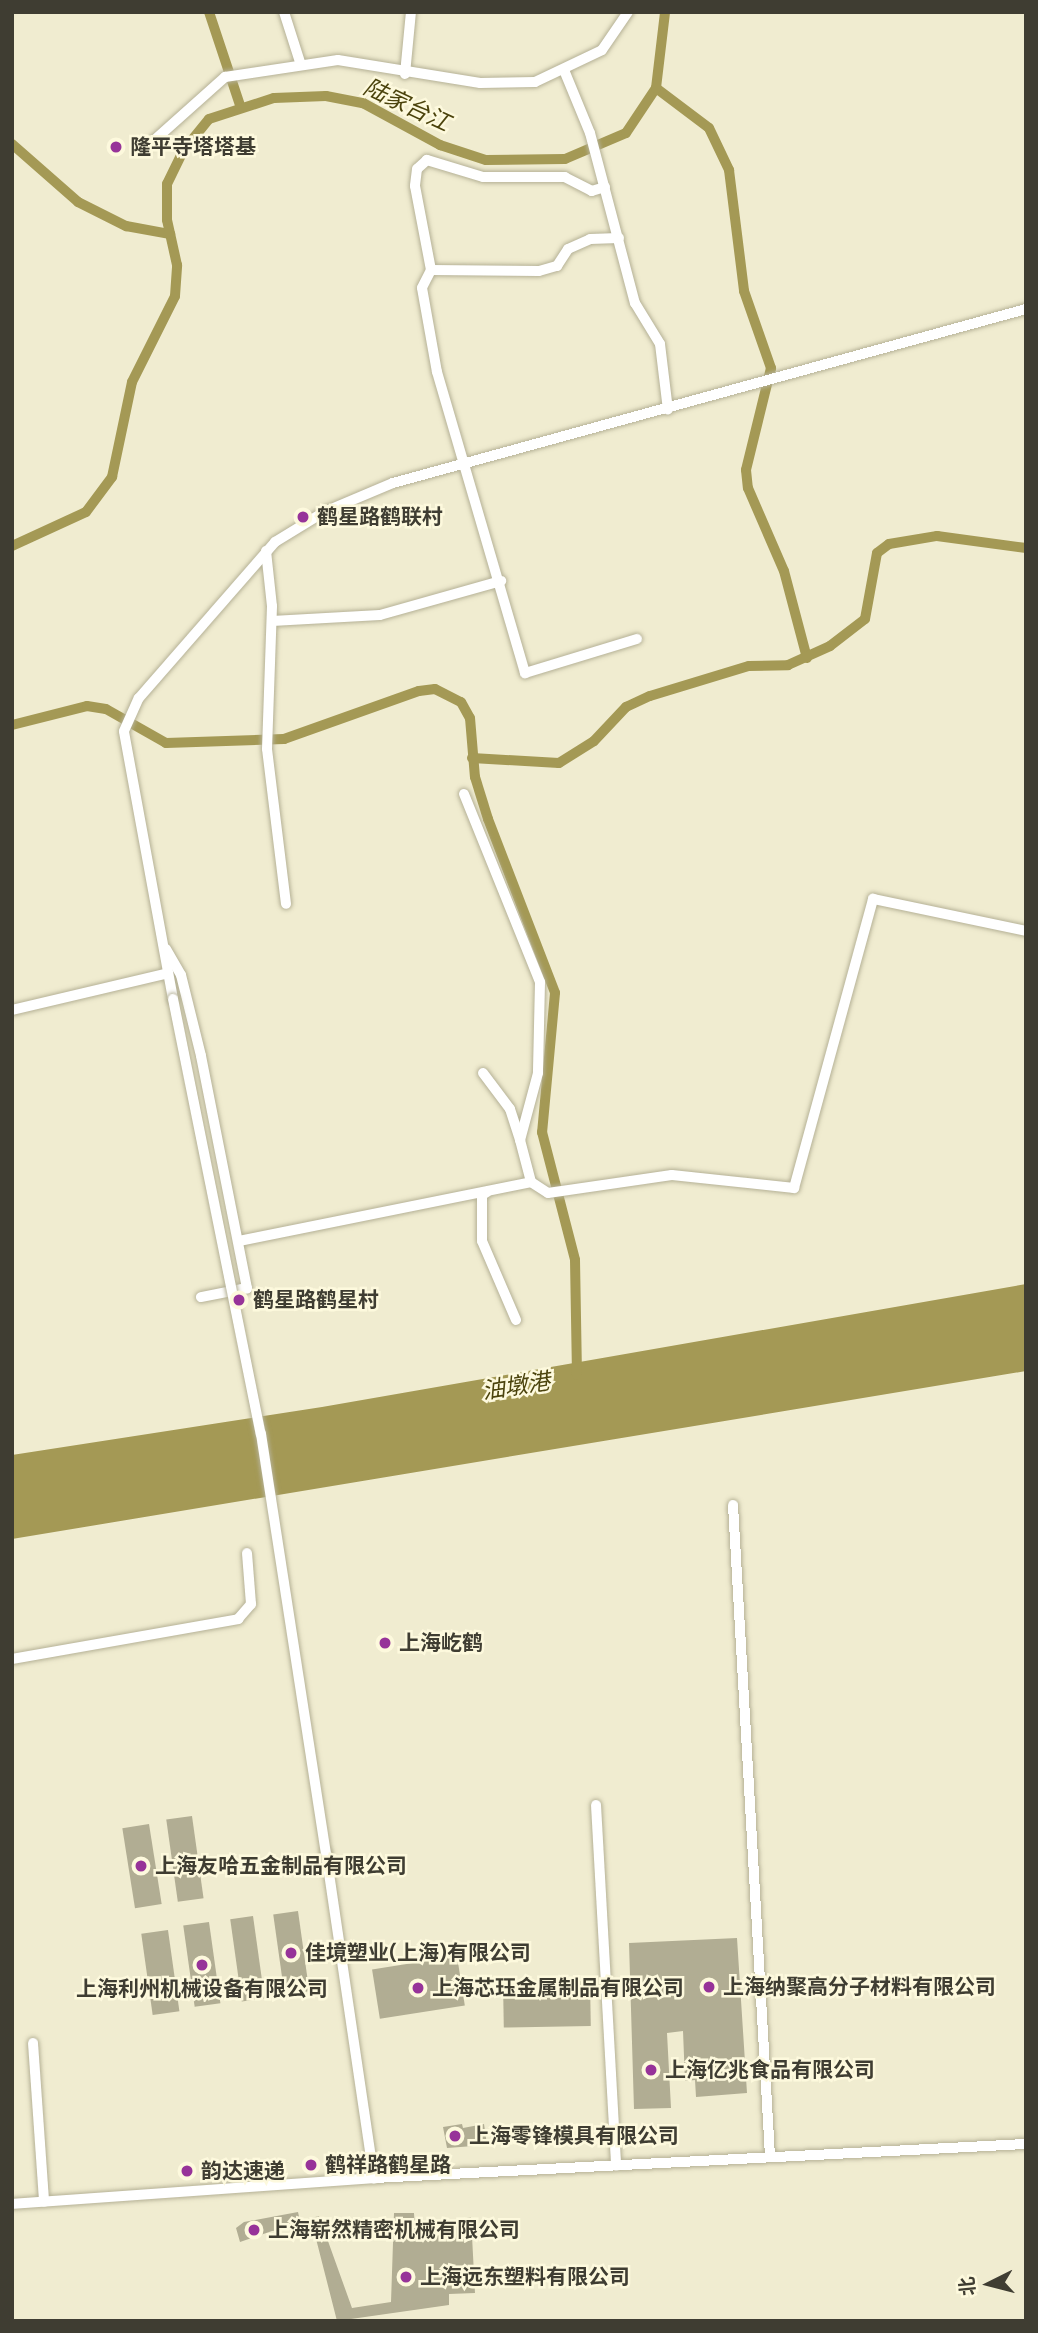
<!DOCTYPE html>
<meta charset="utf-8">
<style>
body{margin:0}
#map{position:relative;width:1038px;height:2333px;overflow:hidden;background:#f0ecd0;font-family:Figtree,"Noto Sans SC",sans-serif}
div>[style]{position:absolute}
.water>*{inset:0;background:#a49955}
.canal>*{height:10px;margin:-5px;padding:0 5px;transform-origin:5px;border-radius:5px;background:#a49955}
.building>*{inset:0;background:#b1ad93;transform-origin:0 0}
.roads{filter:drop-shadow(0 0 2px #b5b196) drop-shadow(0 0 2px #b5b196)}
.minor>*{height:10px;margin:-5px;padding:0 5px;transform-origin:5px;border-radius:5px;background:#fff}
.bridges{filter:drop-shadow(0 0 2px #b5b196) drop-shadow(0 0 2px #b5b196)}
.minor-bridge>*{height:10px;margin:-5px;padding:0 5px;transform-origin:5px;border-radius:5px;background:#fff}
.dots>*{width:19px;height:19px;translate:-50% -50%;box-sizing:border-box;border:4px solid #fdf9dd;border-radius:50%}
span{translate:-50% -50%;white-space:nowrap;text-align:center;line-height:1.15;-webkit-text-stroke:5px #fdf9dd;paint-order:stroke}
.poi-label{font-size:21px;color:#3f3d32;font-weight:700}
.left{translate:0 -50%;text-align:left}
.water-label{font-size:23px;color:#4b430c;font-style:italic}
.frame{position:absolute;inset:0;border:14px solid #3f3d32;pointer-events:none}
.north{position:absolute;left:954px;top:2249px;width:70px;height:70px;-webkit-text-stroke:5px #fdf9dd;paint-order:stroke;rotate:264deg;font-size:19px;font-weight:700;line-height:28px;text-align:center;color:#3f3d32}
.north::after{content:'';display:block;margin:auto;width:24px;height:32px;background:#3f3d32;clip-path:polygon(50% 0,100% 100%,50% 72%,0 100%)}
</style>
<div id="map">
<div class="water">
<div style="clip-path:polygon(1026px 1284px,1026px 1371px,12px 1539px,12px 1455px,322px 1407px)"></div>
</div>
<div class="canal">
<div style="left:209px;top:12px;width:98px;rotate:71.6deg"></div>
<div style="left:656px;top:88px;width:66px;rotate:37deg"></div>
<div style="left:709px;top:128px;width:47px;rotate:64.5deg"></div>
<div style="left:729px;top:170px;width:122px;rotate:82.9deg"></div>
<div style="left:744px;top:291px;width:82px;rotate:70.7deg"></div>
<div style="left:771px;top:368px;width:105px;rotate:103.8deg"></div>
<div style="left:746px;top:470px;width:18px;rotate:84deg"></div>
<div style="left:748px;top:488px;width:90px;rotate:66.6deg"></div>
<div style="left:784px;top:571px;width:90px;rotate:75.2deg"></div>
<div style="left:12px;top:144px;width:88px;rotate:41.3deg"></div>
<div style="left:78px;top:202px;width:54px;rotate:26.6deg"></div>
<div style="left:126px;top:226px;width:45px;rotate:10.3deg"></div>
<div style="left:12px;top:546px;width:81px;rotate:-24.7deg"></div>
<div style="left:86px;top:512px;width:44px;rotate:-53.4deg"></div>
<div style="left:112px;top:477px;width:97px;rotate:-78.1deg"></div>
<div style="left:132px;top:382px;width:96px;rotate:-63.4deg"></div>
<div style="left:175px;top:296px;width:31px;rotate:-86deg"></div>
<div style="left:177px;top:265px;width:46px;rotate:-102.5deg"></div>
<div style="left:167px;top:220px;width:36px;rotate:-90deg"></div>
<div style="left:167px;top:184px;width:37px;rotate:-64deg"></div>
<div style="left:183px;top:151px;width:41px;rotate:-50.9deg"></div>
<div style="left:209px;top:119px;width:68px;rotate:-17.9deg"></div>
<div style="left:274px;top:98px;width:52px;rotate:-2.2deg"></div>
<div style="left:326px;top:96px;width:38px;rotate:11deg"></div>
<div style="left:363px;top:103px;width:88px;rotate:28.6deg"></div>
<div style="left:440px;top:145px;width:48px;rotate:18.1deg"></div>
<div style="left:486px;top:160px;width:79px;rotate:-0.7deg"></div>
<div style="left:565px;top:159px;width:66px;rotate:-23.1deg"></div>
<div style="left:626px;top:133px;width:54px;rotate:-56.3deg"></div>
<div style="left:656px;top:88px;width:77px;rotate:-83.2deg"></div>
<div style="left:12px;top:725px;width:77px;rotate:-14.2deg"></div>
<div style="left:87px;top:706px;width:19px;rotate:9deg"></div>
<div style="left:106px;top:709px;width:69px;rotate:29.5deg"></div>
<div style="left:166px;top:743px;width:118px;rotate:-1.9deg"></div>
<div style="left:284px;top:739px;width:143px;rotate:-19.6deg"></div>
<div style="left:419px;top:691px;width:16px;rotate:-7deg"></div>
<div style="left:435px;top:689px;width:29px;rotate:27deg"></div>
<div style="left:461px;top:702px;width:18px;rotate:61deg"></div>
<div style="left:470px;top:718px;width:59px;rotate:85.2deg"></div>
<div style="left:475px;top:777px;width:44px;rotate:72.8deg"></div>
<div style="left:488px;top:819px;width:186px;rotate:68.9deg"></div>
<div style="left:555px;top:993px;width:140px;rotate:95.3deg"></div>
<div style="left:542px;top:1132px;width:132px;rotate:75.5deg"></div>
<div style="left:575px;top:1260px;width:115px;rotate:89deg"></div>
<div style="left:472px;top:758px;width:87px;rotate:3.3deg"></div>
<div style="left:559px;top:763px;width:41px;rotate:-32.2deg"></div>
<div style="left:594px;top:741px;width:47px;rotate:-46.7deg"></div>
<div style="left:626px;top:707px;width:26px;rotate:-25deg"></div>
<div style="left:650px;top:696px;width:103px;rotate:-16.9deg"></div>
<div style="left:749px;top:666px;width:39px;rotate:-1deg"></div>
<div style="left:788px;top:665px;width:46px;rotate:-24.3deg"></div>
<div style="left:830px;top:646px;width:44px;rotate:-37.6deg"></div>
<div style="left:865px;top:619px;width:67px;rotate:-79.7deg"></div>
<div style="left:877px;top:553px;width:15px;rotate:-37deg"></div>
<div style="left:889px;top:544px;width:49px;rotate:-9.5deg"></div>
<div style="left:937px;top:536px;width:90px;rotate:7.7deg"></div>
</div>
<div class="building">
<div style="left:192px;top:1816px;width:83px;height:26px;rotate:82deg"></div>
<div style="left:149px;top:1824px;width:81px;height:27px;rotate:81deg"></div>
<div style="left:298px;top:1911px;width:81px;height:25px;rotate:82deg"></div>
<div style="left:253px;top:1916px;width:83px;height:23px;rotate:82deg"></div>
<div style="left:209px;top:1922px;width:82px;height:26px;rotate:82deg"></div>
<div style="left:168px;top:1930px;width:82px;height:27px;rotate:82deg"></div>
<div style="clip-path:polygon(737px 1938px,747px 2093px,696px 2097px,695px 2080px,685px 2081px,683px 2031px,667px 2033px,671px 2108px,634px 2109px,629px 1943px)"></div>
<div style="left:457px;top:1956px;width:50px;height:86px;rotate:81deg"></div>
<div style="left:590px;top:1981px;width:45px;height:87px;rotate:89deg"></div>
<div style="clip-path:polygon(462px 2124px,463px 2128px,484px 2124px,487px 2145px,447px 2148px,443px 2127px)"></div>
<div style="clip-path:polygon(298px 2212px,300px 2221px,319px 2216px,352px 2308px,391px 2302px,394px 2213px,414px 2213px,415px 2229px,471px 2217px,475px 2293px,449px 2294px,449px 2305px,337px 2321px,313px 2227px,272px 2231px,240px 2242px,236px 2228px,244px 2222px)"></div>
</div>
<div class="roads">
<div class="minor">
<div style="left:284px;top:12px;width:52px;rotate:72.3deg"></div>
<div style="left:564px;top:70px;width:68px;rotate:67.6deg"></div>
<div style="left:590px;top:133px;width:176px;rotate:75.2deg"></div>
<div style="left:635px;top:303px;width:48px;rotate:58.6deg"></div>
<div style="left:660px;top:344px;width:66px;rotate:83.1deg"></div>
<div style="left:405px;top:74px;width:62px;rotate:-84.5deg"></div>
<div style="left:150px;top:144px;width:101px;rotate:-41.8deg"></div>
<div style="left:225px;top:77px;width:114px;rotate:-8.6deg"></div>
<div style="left:338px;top:60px;width:144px;rotate:9.2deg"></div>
<div style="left:480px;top:83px;width:55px;rotate:-1deg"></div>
<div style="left:535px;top:82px;width:74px;rotate:-25.5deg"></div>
<div style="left:602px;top:50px;width:46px;rotate:-55.6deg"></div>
<div style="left:605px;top:187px;width:14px;rotate:163deg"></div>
<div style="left:592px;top:191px;width:30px;rotate:-153deg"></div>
<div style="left:565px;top:177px;width:82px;rotate:180deg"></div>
<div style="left:483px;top:177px;width:59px;rotate:-163.1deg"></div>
<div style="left:427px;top:160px;width:13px;rotate:138deg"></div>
<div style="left:417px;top:169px;width:17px;rotate:97deg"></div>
<div style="left:415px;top:186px;width:86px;rotate:79.2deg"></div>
<div style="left:431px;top:270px;width:20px;rotate:117deg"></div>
<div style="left:422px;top:288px;width:85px;rotate:79.9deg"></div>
<div style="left:437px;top:372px;width:314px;rotate:73.7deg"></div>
<div style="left:525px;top:673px;width:117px;rotate:-16.9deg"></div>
<div style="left:431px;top:270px;width:108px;rotate:0.5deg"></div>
<div style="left:539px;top:271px;width:19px;rotate:-16deg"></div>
<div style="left:557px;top:266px;width:20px;rotate:-57deg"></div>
<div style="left:568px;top:249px;width:24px;rotate:-24deg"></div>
<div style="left:590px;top:239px;width:29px;rotate:-2deg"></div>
<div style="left:266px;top:551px;width:55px;rotate:83.8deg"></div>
<div style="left:272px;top:606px;width:143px;rotate:92deg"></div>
<div style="left:267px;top:749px;width:156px;rotate:83deg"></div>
<div style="left:272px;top:621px;width:108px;rotate:-3.2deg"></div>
<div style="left:380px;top:615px;width:126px;rotate:-15.7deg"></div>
<div style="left:464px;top:794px;width:203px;rotate:68deg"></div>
<div style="left:540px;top:982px;width:91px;rotate:91.3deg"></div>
<div style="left:538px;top:1073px;width:69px;rotate:105deg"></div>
<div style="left:520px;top:1140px;width:43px;rotate:75.3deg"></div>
<div style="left:166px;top:949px;width:30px;rotate:60deg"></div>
<div style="left:181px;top:975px;width:83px;rotate:76.1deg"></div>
<div style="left:201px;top:1056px;width:237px;rotate:78.8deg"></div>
<div style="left:247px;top:1288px;width:47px;rotate:168.9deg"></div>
<div style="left:173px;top:999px;width:272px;rotate:-100.4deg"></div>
<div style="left:124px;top:731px;width:36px;rotate:-66deg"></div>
<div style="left:139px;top:698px;width:207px;rotate:-48.9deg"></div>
<div style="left:275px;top:542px;width:57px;rotate:-31.5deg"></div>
<div style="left:324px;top:512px;width:75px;rotate:-22.8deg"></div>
<div style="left:393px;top:483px;width:656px;rotate:-15.37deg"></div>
<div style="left:12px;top:1010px;width:160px;rotate:-13.3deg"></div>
<div style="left:483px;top:1073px;width:45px;rotate:53.1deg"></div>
<div style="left:510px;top:1109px;width:33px;rotate:72deg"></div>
<div style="left:487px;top:1192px;width:6px;rotate:149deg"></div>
<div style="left:482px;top:1195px;width:46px;rotate:90deg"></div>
<div style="left:482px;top:1241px;width:86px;rotate:66.7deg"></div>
<div style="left:239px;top:1241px;width:298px;rotate:-11.4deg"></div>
<div style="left:531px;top:1182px;width:20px;rotate:33deg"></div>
<div style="left:548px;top:1193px;width:125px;rotate:-8.3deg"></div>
<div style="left:672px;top:1175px;width:123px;rotate:6.1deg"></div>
<div style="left:794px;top:1188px;width:300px;rotate:-74.7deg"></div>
<div style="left:873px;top:899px;width:156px;rotate:11.8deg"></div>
<div style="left:733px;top:1505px;width:652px;rotate:86.75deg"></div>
<div style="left:12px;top:1659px;width:230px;rotate:-10deg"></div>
<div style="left:238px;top:1619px;width:20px;rotate:-49deg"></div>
<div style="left:251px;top:1604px;width:51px;rotate:-94.5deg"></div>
<div style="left:596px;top:1805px;width:361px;rotate:86.8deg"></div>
<div style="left:326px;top:1853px;width:329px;rotate:81.6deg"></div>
<div style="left:33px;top:2043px;width:159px;rotate:86deg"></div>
<div style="left:12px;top:2204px;width:363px;rotate:-4.1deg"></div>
<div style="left:374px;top:2178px;width:653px;rotate:-2.99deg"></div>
</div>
</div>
<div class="bridges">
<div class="minor-bridge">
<div style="left:173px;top:999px;width:444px;rotate:78.6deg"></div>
<div style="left:261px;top:1434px;width:424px;rotate:81.2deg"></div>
</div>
</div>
<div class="dots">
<div style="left:116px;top:147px;background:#973399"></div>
<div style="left:303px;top:517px;background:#973399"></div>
<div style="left:239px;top:1300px;background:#973399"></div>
<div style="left:385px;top:1643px;background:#973399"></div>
<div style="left:141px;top:1866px;background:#973399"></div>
<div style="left:291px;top:1953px;background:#973399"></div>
<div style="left:202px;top:1965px;background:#973399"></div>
<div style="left:709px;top:1987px;background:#973399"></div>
<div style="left:418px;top:1988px;background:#973399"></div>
<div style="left:651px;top:2070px;background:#973399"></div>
<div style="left:455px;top:2136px;background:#973399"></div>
<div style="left:311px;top:2165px;background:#973399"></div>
<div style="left:187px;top:2171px;background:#973399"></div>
<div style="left:254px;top:2230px;background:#973399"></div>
<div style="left:406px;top:2277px;background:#973399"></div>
</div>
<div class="poi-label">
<span class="left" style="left:130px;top:147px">隆平寺塔塔基</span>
<span class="left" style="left:317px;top:517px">鹤星路鹤联村</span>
<span class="left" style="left:253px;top:1300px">鹤星路鹤星村</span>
<span class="left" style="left:399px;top:1643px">上海屹鹤</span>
<span class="left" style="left:155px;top:1866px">上海友哈五金制品有限公司</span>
<span class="left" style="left:305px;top:1953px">佳境塑业(上海)有限公司</span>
<span class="left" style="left:723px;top:1987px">上海纳聚高分子材料有限公司</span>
<span class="left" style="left:432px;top:1988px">上海芯珏金属制品有限公司</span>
<span style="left:202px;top:1989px">上海利州机械设备有限公司</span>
<span class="left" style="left:665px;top:2070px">上海亿兆食品有限公司</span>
<span class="left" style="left:469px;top:2136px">上海零锋模具有限公司</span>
<span class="left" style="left:325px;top:2165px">鹤祥路鹤星路</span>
<span class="left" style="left:201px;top:2171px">韵达速递</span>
<span class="left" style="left:268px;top:2230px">上海崭然精密机械有限公司</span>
<span class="left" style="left:420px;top:2277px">上海远东塑料有限公司</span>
</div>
<div class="water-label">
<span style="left:407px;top:105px;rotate:25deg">陆家台江</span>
<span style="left:516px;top:1386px;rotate:-9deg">油墩港</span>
</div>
<div class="frame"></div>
<div class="north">北</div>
</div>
